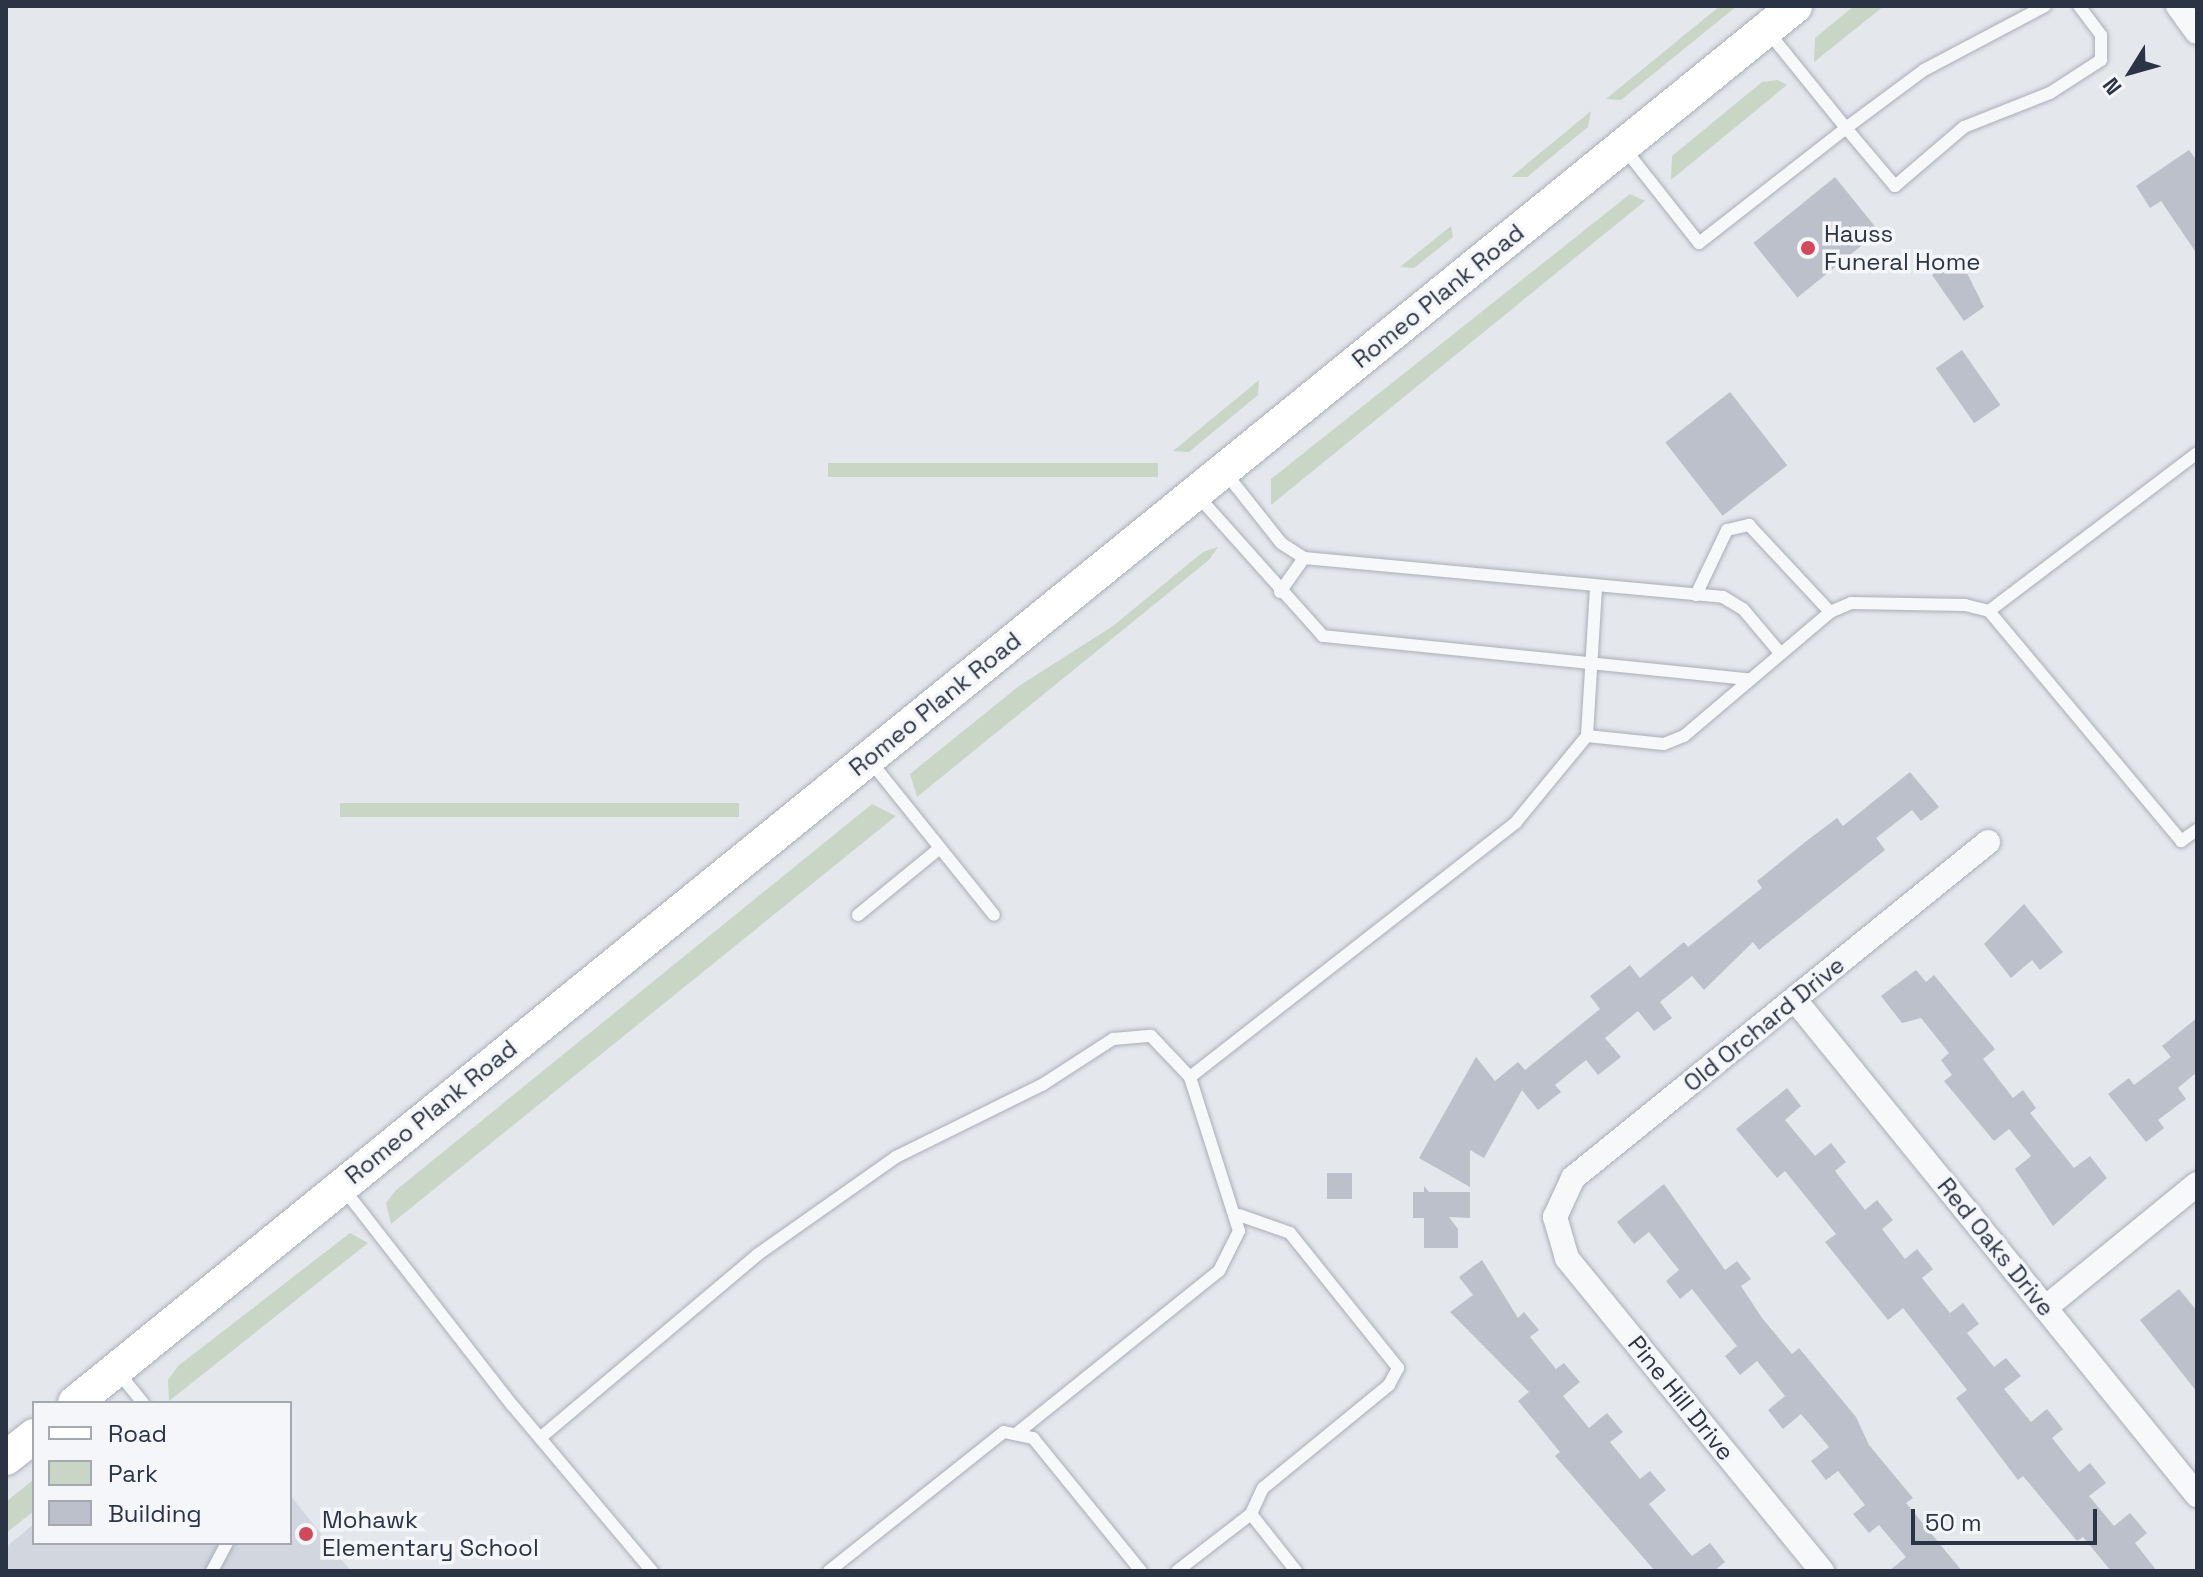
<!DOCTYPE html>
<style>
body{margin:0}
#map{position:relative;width:2203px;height:1577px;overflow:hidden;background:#e4e7ec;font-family:"Space Grotesk",sans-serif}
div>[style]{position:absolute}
.built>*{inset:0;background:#d2d6de}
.green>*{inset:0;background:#c9d6c5;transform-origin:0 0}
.building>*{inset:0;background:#bbc0ca;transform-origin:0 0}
.roads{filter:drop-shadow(0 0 2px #a9aeb7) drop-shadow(0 0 2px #a9aeb7)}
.lane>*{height:12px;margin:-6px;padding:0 6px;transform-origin:6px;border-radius:6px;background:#f7f8fa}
.street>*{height:24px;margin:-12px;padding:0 12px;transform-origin:12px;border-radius:12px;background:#f7f8fa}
.secondary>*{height:34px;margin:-17px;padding:0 17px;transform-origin:17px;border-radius:17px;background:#fff}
.dots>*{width:22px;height:22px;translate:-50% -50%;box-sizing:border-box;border:4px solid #f4f6f9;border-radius:50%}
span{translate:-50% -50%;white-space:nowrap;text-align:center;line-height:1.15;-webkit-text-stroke:7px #f4f6f9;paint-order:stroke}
.poi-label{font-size:24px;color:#2b3445}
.left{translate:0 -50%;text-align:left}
.street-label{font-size:24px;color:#2b3445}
.frame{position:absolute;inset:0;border:8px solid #2b3445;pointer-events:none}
.legend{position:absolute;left:32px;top:1401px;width:260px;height:144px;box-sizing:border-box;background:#f4f6f9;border:2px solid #a4a8b1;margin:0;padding:10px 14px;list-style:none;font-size:24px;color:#2b3445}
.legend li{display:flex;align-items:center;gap:16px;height:40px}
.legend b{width:40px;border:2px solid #a4a8b1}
.north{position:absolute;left:2091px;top:32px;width:80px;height:80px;-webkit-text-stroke:6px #f4f6f9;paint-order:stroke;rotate:233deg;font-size:22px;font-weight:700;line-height:32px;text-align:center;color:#2b3445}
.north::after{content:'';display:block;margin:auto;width:28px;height:36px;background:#2b3445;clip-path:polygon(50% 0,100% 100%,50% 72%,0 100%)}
.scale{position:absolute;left:1911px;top:1509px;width:186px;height:36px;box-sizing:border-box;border:4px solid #2b3445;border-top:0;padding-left:10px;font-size:24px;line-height:28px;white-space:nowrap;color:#2b3445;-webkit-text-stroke:6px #f4f6f9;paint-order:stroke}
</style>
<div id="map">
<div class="built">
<div style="clip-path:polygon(290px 1495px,351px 1571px,6px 1571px,6px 1547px,34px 1524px,34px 1543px,290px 1543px)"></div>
</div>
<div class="green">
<div style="clip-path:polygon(1720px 6px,1737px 6px,1621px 100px,1606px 99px)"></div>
<div style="clip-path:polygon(1854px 6px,1884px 6px,1814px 62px,1815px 38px)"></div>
<div style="clip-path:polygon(1778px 80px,1787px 85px,1671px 180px,1672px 156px,1762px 82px)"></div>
<div style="clip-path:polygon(1591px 111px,1588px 127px,1527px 177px,1511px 177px)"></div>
<div style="clip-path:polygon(1630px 194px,1645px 201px,1271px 505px,1271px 479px)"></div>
<div style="clip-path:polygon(1451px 226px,1453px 237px,1414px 268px,1400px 267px)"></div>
<div style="clip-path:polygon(1259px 380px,1258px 395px,1189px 452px,1173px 451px)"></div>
<div style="left:1158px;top:463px;width:14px;height:330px;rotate:90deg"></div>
<div style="clip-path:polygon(1218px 547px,1209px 560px,917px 797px,910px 774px,1019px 686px,1113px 626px,1203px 552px)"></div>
<div style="left:739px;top:803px;width:14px;height:399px;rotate:90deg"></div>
<div style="clip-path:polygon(872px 804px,896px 816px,391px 1224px,386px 1203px,395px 1191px)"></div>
<div style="clip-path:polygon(350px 1233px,368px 1243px,169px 1401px,168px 1380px,178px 1366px)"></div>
<div style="clip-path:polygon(34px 1479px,34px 1511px,6px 1533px,6px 1502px)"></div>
</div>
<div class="building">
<div style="clip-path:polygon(2189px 150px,2197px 161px,2197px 254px,2161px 201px,2150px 208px,2136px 186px)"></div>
<div style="left:1835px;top:177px;width:70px;height:105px;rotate:51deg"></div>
<div style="clip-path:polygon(1959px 257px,1984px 307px,1964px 321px,1932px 275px)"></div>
<div style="left:1962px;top:350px;width:67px;height:32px;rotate:55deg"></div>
<div style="left:1730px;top:392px;width:93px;height:82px;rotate:52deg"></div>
<div style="clip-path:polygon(1910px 772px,1939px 807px,1921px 821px,1912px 810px,1876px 838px,1885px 850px,1759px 950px,1753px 942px,1704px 990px,1692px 976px,1660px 1002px,1672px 1018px,1654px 1031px,1638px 1011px,1605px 1038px,1621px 1057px,1598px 1075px,1586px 1060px,1555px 1085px,1561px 1092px,1538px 1110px,1522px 1090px,1484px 1158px,1470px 1150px,1470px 1187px,1419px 1158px,1476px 1057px,1495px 1081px,1518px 1062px,1525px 1070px,1600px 1009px,1590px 996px,1630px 965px,1640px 978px,1684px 942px,1688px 947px,1762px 888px,1757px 881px,1809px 839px,1837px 818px,1843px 826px)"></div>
<div style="clip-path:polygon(2024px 904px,2063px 952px,2040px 970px,2032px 960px,2011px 978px,1984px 944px)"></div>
<div style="clip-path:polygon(1916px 970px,1926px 982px,1934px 975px,1995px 1049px,1983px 1059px,2013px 1098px,2023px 1090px,2036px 1108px,2030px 1113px,2074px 1168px,2090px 1156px,2107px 1178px,2053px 1226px,2015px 1169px,2031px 1156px,2009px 1129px,1994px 1141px,1944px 1081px,1952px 1075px,1941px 1060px,1949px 1053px,1921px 1018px,1902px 1023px,1881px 996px)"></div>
<div style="clip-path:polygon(2197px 1018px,2197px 1072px,2178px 1088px,2186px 1099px,2158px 1120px,2164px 1128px,2146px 1142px,2108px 1094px,2129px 1078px,2134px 1085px,2171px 1057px,2162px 1046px)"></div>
<div style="clip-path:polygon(1787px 1088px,1801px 1106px,1785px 1120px,1815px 1156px,1831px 1143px,1846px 1162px,1835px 1171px,1865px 1210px,1877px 1200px,1893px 1220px,1882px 1229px,1905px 1259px,1917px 1249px,1933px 1269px,1922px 1278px,1950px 1313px,1963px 1303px,1979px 1324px,1967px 1333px,1994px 1367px,2006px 1358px,2021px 1376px,2004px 1389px,2031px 1422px,2047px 1409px,2063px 1429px,2052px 1438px,2079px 1472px,2090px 1463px,2106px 1483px,2089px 1496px,2114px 1526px,2130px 1513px,2147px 1533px,2135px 1543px,2157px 1571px,2111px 1571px,2083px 1537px,2077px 1541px,2023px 1476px,2018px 1480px,1956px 1398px,1967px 1390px,1903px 1308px,1888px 1320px,1825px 1242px,1836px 1234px,1785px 1171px,1777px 1178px,1736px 1129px)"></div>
<div style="left:1327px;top:1173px;width:25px;height:26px"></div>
<div style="clip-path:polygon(1664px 1184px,1725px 1270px,1737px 1261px,1751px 1279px,1741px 1286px,1762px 1318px,1792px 1354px,1799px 1348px,1856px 1417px,1869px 1445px,1913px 1498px,1906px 1503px,1962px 1571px,1889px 1571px,1906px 1557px,1879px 1525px,1869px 1533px,1853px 1514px,1865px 1505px,1838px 1471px,1826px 1480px,1811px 1461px,1829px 1447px,1801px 1414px,1783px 1429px,1768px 1410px,1785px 1396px,1757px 1361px,1740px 1375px,1725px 1356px,1737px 1346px,1692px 1289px,1680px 1299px,1666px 1281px,1679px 1270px,1649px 1232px,1634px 1244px,1617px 1222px)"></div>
<div style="clip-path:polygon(1424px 1186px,1429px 1192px,1470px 1192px,1470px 1218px,1449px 1217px,1458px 1229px,1458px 1248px,1424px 1248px,1424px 1218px,1413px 1218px,1413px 1192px,1424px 1192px)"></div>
<div style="clip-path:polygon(1482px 1260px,1518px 1318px,1524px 1312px,1539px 1330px,1530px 1337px,1556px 1369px,1564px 1363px,1580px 1382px,1563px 1396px,1589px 1428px,1607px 1413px,1623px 1432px,1610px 1442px,1640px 1479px,1650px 1471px,1666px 1490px,1649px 1504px,1692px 1556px,1710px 1543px,1725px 1562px,1714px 1571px,1655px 1571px,1555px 1456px,1560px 1452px,1518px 1401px,1529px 1392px,1450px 1312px,1473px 1295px,1459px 1277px)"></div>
<div style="clip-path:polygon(2179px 1289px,2197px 1311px,2197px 1392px,2140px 1320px)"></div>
</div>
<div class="roads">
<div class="lane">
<div style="left:2045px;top:6px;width:137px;rotate:152.1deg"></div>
<div style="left:1924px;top:70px;width:97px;rotate:143.4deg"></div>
<div style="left:1846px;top:128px;width:76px;rotate:49.8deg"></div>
<div style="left:1895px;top:186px;width:91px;rotate:-40.5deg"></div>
<div style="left:1964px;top:127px;width:92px;rotate:-21.6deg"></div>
<div style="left:2050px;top:93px;width:61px;rotate:-32.9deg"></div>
<div style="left:2101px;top:60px;width:25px;rotate:-90deg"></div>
<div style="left:2101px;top:35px;width:36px;rotate:-127deg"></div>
<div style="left:1624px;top:148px;width:121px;rotate:51.7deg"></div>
<div style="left:1699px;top:243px;width:187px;rotate:-38deg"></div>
<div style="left:1846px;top:128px;width:122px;rotate:-129deg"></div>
<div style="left:1224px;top:471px;width:92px;rotate:51.6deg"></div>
<div style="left:1281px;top:543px;width:27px;rotate:33deg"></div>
<div style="left:1304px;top:558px;width:421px;rotate:5.3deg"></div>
<div style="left:1723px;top:597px;width:23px;rotate:31deg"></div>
<div style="left:1743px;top:609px;width:57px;rotate:49.9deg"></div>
<div style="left:1197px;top:495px;width:189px;rotate:48.2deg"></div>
<div style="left:1323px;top:636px;width:428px;rotate:5.8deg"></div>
<div style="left:1596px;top:588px;width:148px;rotate:93.5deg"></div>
<div style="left:1587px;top:736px;width:77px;rotate:5.9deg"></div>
<div style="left:1664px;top:744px;width:22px;rotate:-22deg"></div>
<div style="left:1684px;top:736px;width:192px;rotate:-40.3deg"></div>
<div style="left:1830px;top:612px;width:23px;rotate:-23deg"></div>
<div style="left:1851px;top:603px;width:114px;rotate:1deg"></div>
<div style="left:1965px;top:605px;width:25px;rotate:14deg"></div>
<div style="left:1989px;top:611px;width:300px;rotate:50.1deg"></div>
<div style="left:2181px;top:841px;width:19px;rotate:-35deg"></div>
<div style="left:1280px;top:592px;width:42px;rotate:-54.8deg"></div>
<div style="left:1696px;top:595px;width:72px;rotate:-64.5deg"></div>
<div style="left:1727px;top:530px;width:23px;rotate:-13deg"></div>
<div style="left:1749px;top:525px;width:119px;rotate:47deg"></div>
<div style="left:1989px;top:611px;width:261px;rotate:-37.2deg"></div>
<div style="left:871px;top:762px;width:196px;rotate:51.2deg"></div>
<div style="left:858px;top:915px;width:106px;rotate:-39.3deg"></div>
<div style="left:343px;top:1188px;width:276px;rotate:52.1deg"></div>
<div style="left:513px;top:1406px;width:216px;rotate:49.9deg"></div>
<div style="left:1239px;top:1215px;width:54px;rotate:19.4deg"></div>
<div style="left:1290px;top:1233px;width:173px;rotate:51.3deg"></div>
<div style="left:1398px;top:1368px;width:19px;rotate:118deg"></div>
<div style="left:1389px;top:1385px;width:163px;rotate:140.7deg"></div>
<div style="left:1263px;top:1488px;width:29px;rotate:115deg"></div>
<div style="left:1251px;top:1514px;width:73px;rotate:51.7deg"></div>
<div style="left:118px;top:1372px;width:40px;rotate:51deg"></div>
<div style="left:1016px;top:1434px;width:260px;rotate:-38.8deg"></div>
<div style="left:1219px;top:1271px;width:45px;rotate:-63.4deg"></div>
<div style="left:1239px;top:1231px;width:162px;rotate:-107.7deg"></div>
<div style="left:1190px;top:1077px;width:414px;rotate:-38deg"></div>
<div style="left:1516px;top:822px;width:112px;rotate:-50.5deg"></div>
<div style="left:540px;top:1438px;width:284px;rotate:-40.1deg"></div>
<div style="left:757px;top:1255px;width:170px;rotate:-35.2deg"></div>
<div style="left:896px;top:1157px;width:163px;rotate:-26.3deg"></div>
<div style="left:1042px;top:1085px;width:85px;rotate:-32.9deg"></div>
<div style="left:1113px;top:1039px;width:38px;rotate:-5deg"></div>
<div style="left:1151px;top:1036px;width:57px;rotate:46.4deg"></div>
<div style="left:212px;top:1571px;width:32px;rotate:-62deg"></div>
<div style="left:829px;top:1571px;width:223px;rotate:-38.5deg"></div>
<div style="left:1004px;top:1432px;width:30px;rotate:12deg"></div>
<div style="left:1033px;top:1438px;width:171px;rotate:50.9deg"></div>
<div style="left:1177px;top:1571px;width:93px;rotate:-37.6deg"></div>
</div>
<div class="street">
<div style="left:2178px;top:6px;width:32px;rotate:54deg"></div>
<div style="left:1795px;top:1000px;width:638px;rotate:50.92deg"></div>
<div style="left:2045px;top:1308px;width:196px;rotate:-39.2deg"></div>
<div style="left:1822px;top:1571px;width:404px;rotate:-129.2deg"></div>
<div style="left:1567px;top:1258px;width:43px;rotate:-106.3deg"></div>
<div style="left:1555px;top:1217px;width:43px;rotate:-65.2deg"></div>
<div style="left:1573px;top:1178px;width:534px;rotate:-38.99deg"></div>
</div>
<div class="secondary">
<div style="left:75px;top:1403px;width:2216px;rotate:-39.08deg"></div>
<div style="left:6px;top:1458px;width:36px;rotate:-38deg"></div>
</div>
</div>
<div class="dots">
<div style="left:1808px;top:248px;background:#d1495b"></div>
<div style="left:306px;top:1534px;background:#d1495b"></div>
</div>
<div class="poi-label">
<span class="left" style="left:1824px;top:248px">Hauss<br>Funeral Home</span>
<span class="left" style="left:322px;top:1534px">Mohawk<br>Elementary School</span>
</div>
<div class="street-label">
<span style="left:1438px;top:296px;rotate:-39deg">Romeo Plank Road</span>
<span style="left:935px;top:704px;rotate:-39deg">Romeo Plank Road</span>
<span style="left:1764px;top:1024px;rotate:-39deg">Old Orchard Drive</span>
<span style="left:431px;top:1112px;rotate:-39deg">Romeo Plank Road</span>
<span style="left:1996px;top:1247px;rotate:51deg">Red Oaks Drive</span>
<span style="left:1681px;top:1398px;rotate:51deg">Pine Hill Drive</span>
</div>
<div class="frame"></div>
<ul class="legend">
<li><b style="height:10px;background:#fff"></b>Road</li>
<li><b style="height:22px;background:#c9d6c5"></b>Park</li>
<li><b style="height:22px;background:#bbc0ca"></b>Building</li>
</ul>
<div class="north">N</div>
<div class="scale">50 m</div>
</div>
